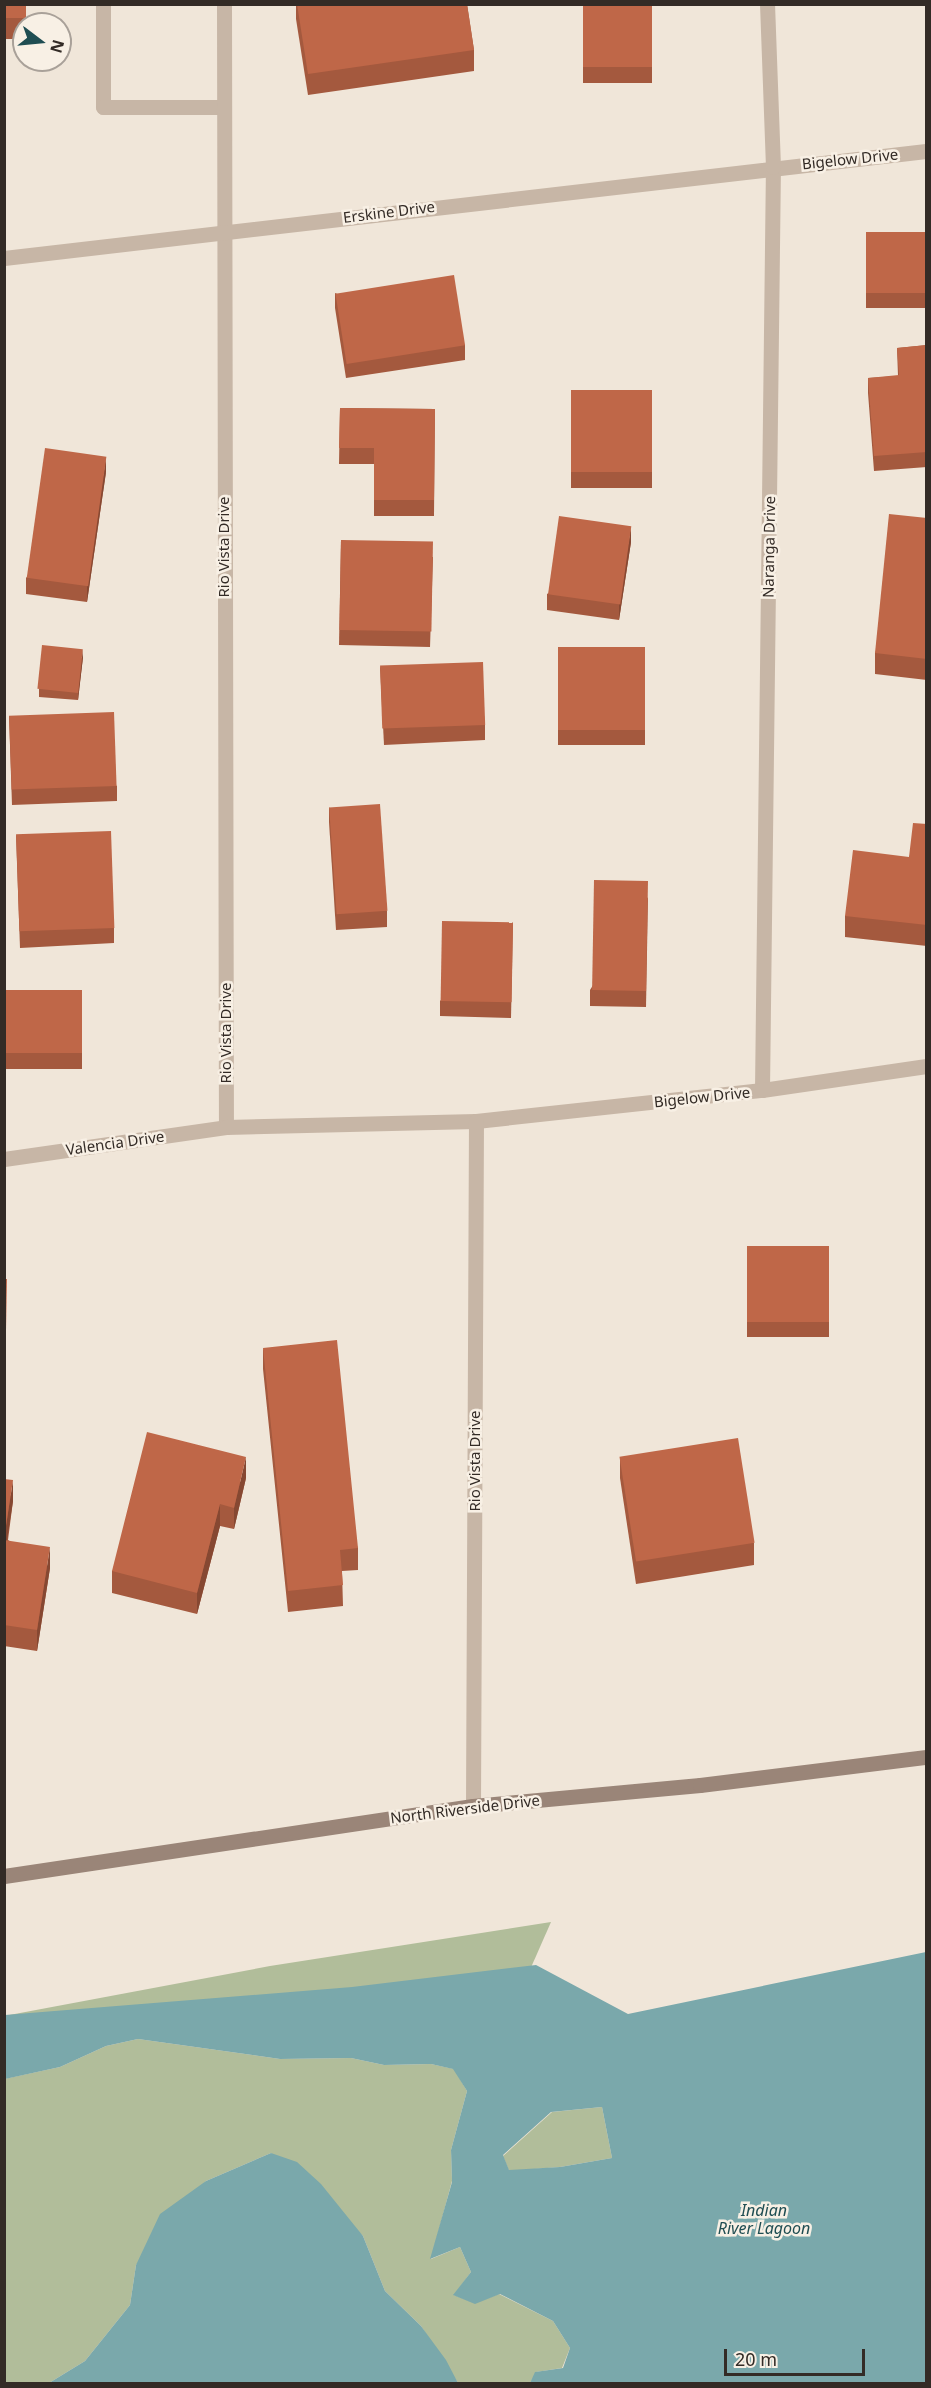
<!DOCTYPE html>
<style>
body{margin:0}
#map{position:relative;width:931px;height:2388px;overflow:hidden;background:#f0e6d9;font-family:"Noto Sans",sans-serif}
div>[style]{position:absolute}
.green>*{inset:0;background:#b1bd9a}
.water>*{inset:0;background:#7aa8ab}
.lane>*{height:15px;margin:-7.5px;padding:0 7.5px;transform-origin:7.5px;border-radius:7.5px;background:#c7b6a6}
.street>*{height:15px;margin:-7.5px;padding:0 7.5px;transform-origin:7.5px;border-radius:7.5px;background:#c7b6a6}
.secondary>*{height:15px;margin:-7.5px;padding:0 7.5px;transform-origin:7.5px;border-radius:7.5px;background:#9a8578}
.wall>*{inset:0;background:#a4593e;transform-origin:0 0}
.shaded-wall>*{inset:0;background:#864832}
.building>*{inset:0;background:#bf6748;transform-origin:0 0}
span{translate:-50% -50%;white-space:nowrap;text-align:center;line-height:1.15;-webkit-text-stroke:5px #f8f0e5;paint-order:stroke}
.street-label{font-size:15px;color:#332b26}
.water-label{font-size:16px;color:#1f4d52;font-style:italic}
.frame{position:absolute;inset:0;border:6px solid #332b26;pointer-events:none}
.north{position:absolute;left:12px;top:12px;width:60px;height:60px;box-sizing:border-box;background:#f8f0e5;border:2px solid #a9a199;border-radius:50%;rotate:106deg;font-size:16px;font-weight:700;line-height:24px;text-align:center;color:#332b26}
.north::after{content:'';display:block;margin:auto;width:21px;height:27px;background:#1f4d52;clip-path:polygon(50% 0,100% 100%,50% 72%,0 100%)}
.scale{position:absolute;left:724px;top:2349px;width:141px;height:27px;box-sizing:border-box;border:3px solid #332b26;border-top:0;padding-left:8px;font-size:18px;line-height:21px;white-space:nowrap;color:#332b26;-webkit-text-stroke:4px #f8f0e5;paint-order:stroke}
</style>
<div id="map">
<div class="green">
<div style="clip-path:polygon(551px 1922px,529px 1972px,445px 1988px,4px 2016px,270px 1966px)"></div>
<div style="clip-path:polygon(138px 2039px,280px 2059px,351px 2058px,384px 2065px,431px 2064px,454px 2069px,467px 2091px,451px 2150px,452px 2181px,431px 2259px,460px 2247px,471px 2272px,454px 2295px,475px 2303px,499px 2294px,553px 2321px,570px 2348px,562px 2368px,536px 2372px,530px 2383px,458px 2383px,421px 2326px,385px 2291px,363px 2236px,271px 2153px,206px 2181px,136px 2265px,130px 2305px,85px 2361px,49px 2383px,5px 2383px,4px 2079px,60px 2067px,106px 2046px)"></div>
<div style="clip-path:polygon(602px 2107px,612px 2158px,560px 2167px,509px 2171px,503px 2156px,552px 2112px)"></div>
</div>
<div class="water">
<div style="clip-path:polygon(evenodd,926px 1952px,926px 2383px,530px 2383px,535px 2372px,563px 2368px,570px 2348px,553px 2321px,500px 2294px,475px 2304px,453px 2295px,471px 2272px,460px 2247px,430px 2259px,452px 2182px,451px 2150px,467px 2091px,453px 2069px,431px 2064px,384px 2065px,351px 2058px,280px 2059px,138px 2039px,106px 2046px,60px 2067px,5px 2079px,5px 2015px,352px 1987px,536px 1965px,628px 2014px,926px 1952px,602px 2107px,612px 2158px,560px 2167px,509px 2170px,503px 2155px,551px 2112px,602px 2107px)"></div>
<div style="clip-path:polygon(271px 2153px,297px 2162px,321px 2184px,363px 2236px,385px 2291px,421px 2326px,446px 2360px,458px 2383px,49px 2383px,85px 2361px,130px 2305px,136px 2265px,160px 2214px,206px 2181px)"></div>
</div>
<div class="lane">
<div style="left:103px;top:4px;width:103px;rotate:90deg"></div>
<div style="left:103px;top:107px;width:120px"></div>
</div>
<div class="street">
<div style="left:224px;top:4px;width:1123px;rotate:89.9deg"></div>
<div style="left:4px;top:258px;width:928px;rotate:-6.62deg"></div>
<div style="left:762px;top:1090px;width:923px;rotate:-89.32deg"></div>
<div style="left:773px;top:167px;width:163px;rotate:-92.1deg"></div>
<div style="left:4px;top:1159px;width:224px;rotate:-8.2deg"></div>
<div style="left:226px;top:1127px;width:250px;rotate:-1.4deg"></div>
<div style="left:476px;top:1121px;width:288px;rotate:-6.2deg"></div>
<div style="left:762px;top:1090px;width:166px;rotate:-8.3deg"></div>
<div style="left:473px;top:1806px;width:685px;rotate:-89.75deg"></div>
</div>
<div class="secondary">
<div style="left:4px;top:1876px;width:474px;rotate:-8.5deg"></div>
<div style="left:473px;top:1806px;width:228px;rotate:-5.3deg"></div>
<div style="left:700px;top:1785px;width:228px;rotate:-7.1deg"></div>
</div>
<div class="wall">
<div style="clip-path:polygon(4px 4px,26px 4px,26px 24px,24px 24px,24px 39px,4px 39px)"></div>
<div style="clip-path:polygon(296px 4px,467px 4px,474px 50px,474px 71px,308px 95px,296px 19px)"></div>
<div style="left:583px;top:4px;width:69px;height:79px"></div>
<div style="left:927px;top:232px;width:76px;height:61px;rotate:90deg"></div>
<div style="clip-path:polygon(335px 293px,465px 345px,465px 360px,346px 378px,335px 308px)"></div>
<div style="clip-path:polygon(927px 345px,927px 467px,874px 471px,868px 393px,868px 378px,898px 376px,897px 348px)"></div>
<div style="left:571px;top:390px;width:81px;height:98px"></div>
<div style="clip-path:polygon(340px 408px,435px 409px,434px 516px,374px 516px,374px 464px,339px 464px)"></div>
<div style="clip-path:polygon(106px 472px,87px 602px,26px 594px,26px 578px)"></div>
<div style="clip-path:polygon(927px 518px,927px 680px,875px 674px,875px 653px)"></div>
<div style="clip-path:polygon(341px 540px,433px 557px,430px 647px,339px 645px)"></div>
<div style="clip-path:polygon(631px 542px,619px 620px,547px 610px,547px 594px)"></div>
<div style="left:558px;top:647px;width:87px;height:98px"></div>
<div style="clip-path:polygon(83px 657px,78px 700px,39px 697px,39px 689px)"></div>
<div style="clip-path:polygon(380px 667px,485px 725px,485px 740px,384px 745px)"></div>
<div style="clip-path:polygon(9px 716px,117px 786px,117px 801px,12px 805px)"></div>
<div style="clip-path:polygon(329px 807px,387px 911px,387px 927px,336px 930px,329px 822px)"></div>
<div style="clip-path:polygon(927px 824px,927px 946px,845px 937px,845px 916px,909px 857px)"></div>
<div style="clip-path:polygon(16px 835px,114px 928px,114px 943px,20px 948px)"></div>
<div style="clip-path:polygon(648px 897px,646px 1007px,590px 1006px,590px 990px)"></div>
<div style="clip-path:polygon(513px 922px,511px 1018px,440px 1016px,440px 1001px)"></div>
<div style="left:4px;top:990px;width:78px;height:79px"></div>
<div style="left:747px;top:1246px;width:82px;height:91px"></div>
<div style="clip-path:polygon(263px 1348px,358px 1548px,358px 1570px,342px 1571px,343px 1606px,288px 1612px,263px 1369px)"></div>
<div style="clip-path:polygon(620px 1457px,754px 1543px,754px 1565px,636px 1584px,620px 1478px)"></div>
<div style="clip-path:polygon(246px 1478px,234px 1529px,220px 1526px,197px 1614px,112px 1593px,112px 1571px)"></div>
<div style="clip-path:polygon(4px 1479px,13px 1501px,8px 1540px,50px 1568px,37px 1651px,4px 1646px)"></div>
</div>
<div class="shaded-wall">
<div style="clip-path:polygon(106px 457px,106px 472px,87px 602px,87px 587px)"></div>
<div style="clip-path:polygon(631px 526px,631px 542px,619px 620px,619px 605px)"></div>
<div style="clip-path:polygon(83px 649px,83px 657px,78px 700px,78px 692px)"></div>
<div style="clip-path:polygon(246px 1457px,246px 1478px,234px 1529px,234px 1508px)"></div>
<div style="clip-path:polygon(13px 1480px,13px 1501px,4px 1560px,4px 1539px)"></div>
<div style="clip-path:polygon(220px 1504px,220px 1526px,197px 1614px,197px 1593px)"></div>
<div style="clip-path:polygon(50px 1547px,50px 1568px,37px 1651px,37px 1630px)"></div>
</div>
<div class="building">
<div style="left:4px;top:4px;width:22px;height:14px"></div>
<div style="clip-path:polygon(297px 4px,467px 4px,474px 50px,308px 74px)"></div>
<div style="left:583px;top:4px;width:69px;height:63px"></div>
<div style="left:927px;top:232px;width:61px;height:61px;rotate:90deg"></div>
<div style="left:454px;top:275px;width:71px;height:120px;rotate:81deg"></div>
<div style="clip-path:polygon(927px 345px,927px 452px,874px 456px,868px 378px,899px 375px,897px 348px)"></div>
<div style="left:571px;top:390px;width:81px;height:82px"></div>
<div style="clip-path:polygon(340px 408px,435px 409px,434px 500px,374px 500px,374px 448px,339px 448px)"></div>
<div style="left:45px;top:448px;width:62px;height:131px;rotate:8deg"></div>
<div style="clip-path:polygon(889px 514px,927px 518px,927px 659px,875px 653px)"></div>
<div style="left:559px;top:516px;width:73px;height:79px;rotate:8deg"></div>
<div style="left:341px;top:540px;width:92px;height:90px;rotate:1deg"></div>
<div style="left:42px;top:645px;width:41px;height:44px;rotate:6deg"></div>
<div style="left:558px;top:647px;width:87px;height:83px"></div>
<div style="left:483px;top:662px;width:63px;height:103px;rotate:88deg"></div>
<div style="left:114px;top:712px;width:74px;height:105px;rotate:88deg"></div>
<div style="left:380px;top:804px;width:107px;height:51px;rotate:86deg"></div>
<div style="clip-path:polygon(913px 823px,927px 824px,927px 925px,845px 916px,853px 850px,909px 857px)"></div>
<div style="left:111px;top:831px;width:97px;height:95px;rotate:88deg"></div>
<div style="left:594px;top:880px;width:54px;height:110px;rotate:1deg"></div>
<div style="left:442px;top:921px;width:71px;height:80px;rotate:1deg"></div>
<div style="left:4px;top:990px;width:78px;height:63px"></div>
<div style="left:747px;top:1246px;width:82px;height:76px"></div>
<div style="clip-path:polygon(4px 1279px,7px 1279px,5px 1382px,4px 1382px)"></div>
<div style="clip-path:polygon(337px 1340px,358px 1548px,340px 1550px,343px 1585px,288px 1591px,263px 1348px)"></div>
<div style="clip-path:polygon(147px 1432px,246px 1457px,234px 1508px,220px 1504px,197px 1593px,112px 1571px)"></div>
<div style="left:738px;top:1438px;width:106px;height:120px;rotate:81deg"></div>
<div style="clip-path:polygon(4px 1479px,13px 1480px,4px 1539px)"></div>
<div style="clip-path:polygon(4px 1540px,50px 1547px,37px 1630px,4px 1625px)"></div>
</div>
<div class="street-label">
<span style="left:850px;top:159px;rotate:-6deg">Bigelow Drive</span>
<span style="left:389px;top:212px;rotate:-7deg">Erskine Drive</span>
<span style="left:224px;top:547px;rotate:-90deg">Rio Vista Drive</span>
<span style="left:769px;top:547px;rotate:-89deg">Naranga Drive</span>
<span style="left:226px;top:1033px;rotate:-90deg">Rio Vista Drive</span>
<span style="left:702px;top:1097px;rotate:-6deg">Bigelow Drive</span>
<span style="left:115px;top:1143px;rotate:-8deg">Valencia Drive</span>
<span style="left:475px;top:1461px;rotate:-90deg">Rio Vista Drive</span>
<span style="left:465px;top:1809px;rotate:-7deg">North Riverside Drive</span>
</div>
<div class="water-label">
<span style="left:764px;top:2219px">Indian<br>River Lagoon</span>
</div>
<div class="frame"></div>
<div class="north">N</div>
<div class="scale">20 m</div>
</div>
